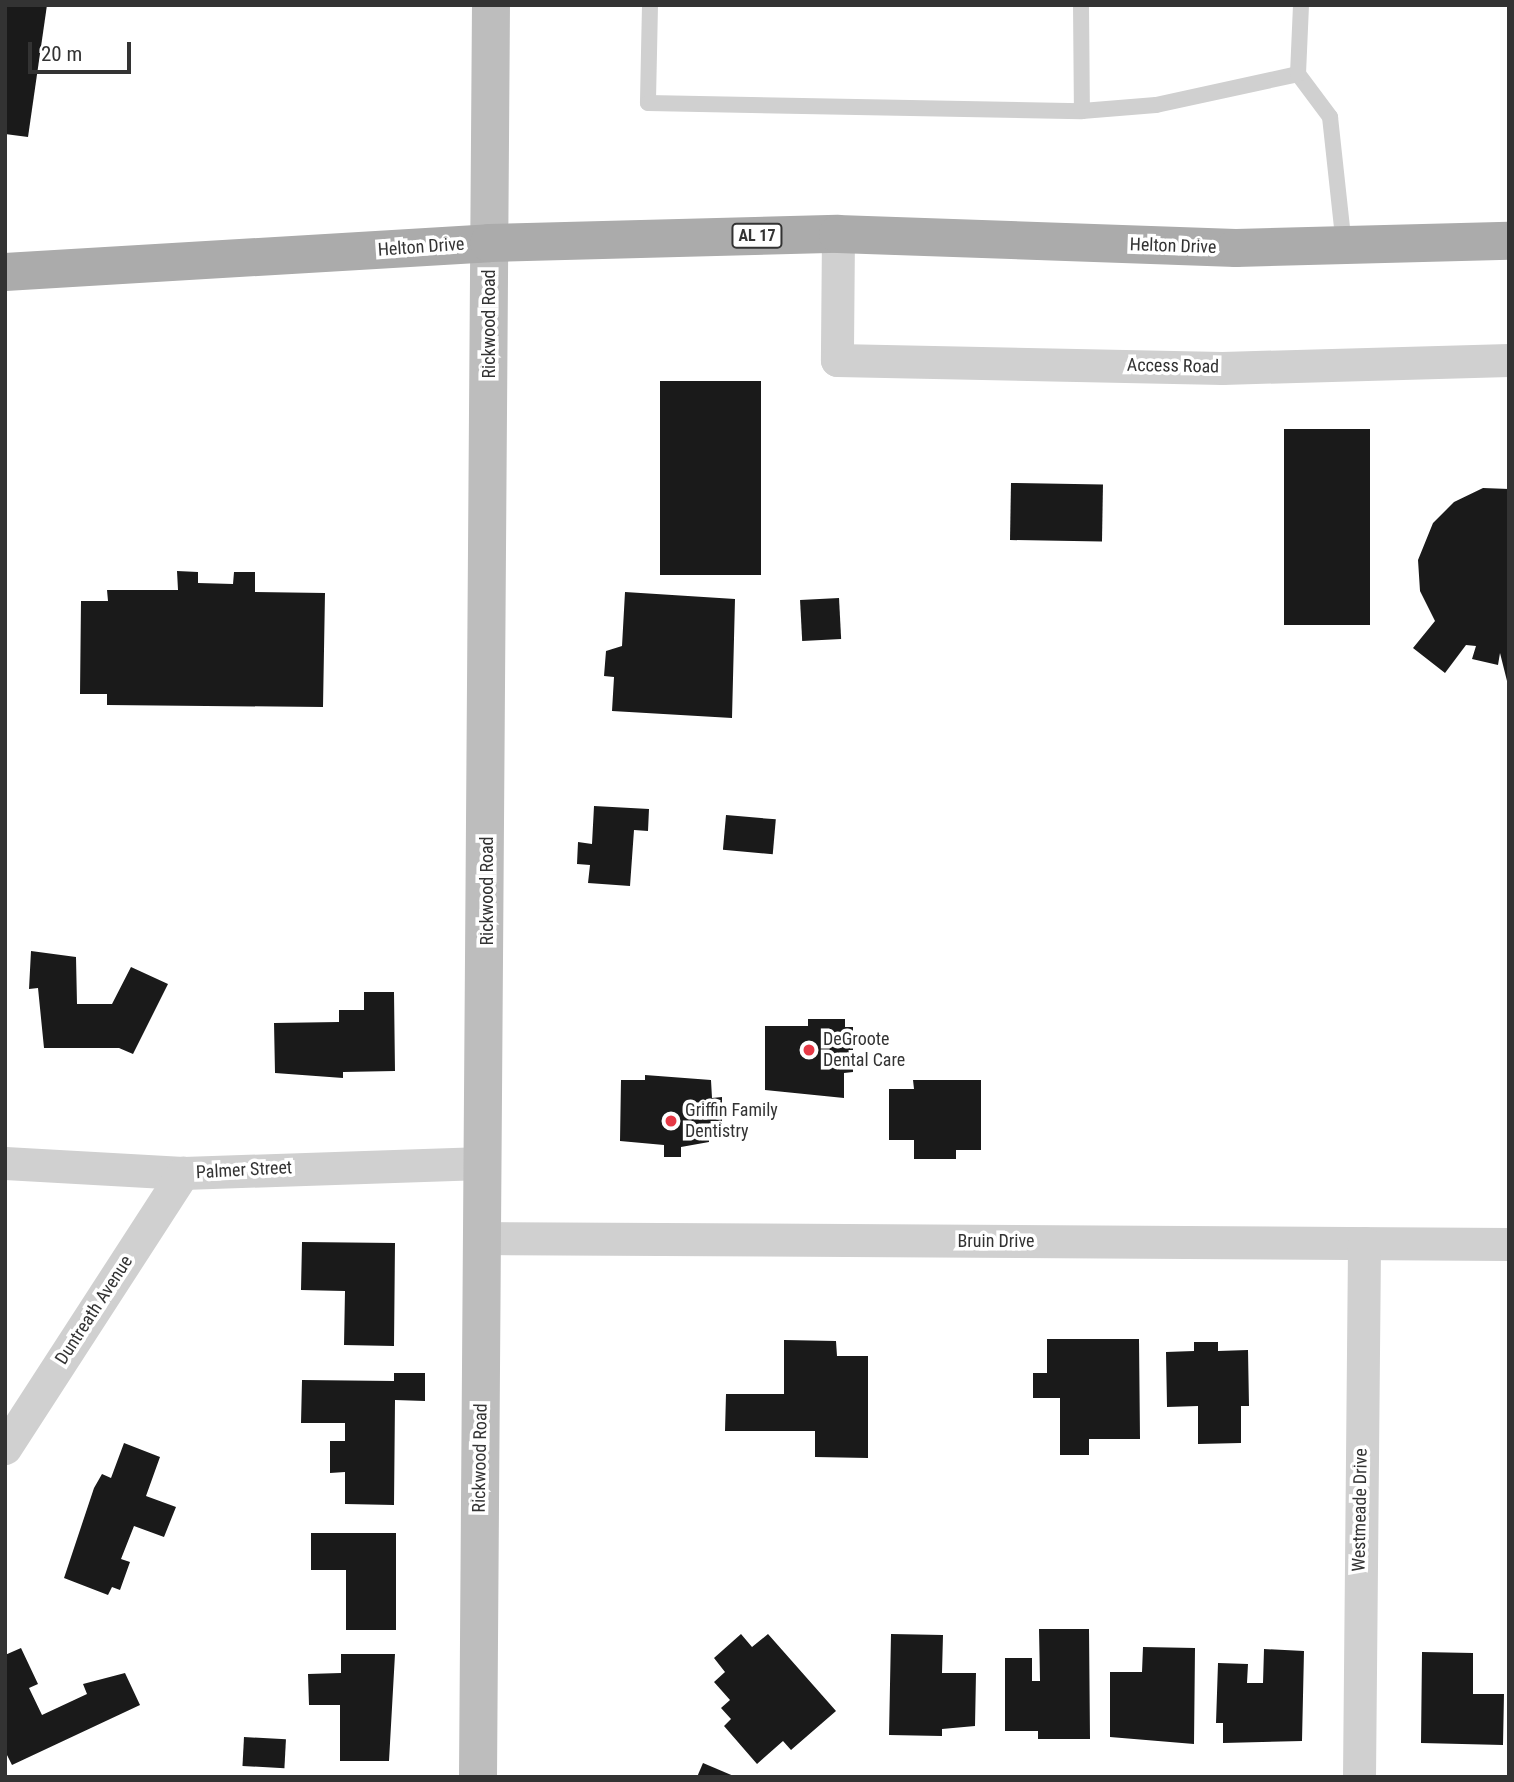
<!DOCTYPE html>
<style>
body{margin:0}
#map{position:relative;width:1514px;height:1782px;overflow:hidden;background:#fff;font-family:"Roboto Condensed",sans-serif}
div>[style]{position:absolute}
.building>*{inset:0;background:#1a1a1a;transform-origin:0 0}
.service>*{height:16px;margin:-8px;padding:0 8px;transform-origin:8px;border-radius:8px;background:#d0d0d0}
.minor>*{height:33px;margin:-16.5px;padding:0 16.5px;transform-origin:16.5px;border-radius:16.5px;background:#d0d0d0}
.secondary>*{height:38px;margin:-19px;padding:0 19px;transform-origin:19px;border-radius:19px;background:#bdbdbd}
.primary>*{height:38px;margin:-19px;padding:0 19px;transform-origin:19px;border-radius:19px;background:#ababab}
.dots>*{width:19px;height:19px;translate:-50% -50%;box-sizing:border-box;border:4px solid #fff;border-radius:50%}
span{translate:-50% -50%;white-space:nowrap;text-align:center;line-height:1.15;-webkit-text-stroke:7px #fff;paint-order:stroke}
.shield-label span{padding:2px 5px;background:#fff;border:2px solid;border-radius:5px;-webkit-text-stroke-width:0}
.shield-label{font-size:16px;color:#333;font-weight:700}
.street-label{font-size:18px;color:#333}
.poi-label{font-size:18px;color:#333}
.left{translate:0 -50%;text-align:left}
.frame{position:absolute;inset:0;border:7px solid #333;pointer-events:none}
.scale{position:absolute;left:28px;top:42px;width:103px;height:32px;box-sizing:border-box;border:4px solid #333;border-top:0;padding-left:9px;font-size:21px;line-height:24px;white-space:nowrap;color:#333;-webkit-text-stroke:5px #fff;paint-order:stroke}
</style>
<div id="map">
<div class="building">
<div style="clip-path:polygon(5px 5px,47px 5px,28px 137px,5px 134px)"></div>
<div style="left:660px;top:381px;width:101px;height:194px"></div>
<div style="left:1284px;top:429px;width:86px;height:196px"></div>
<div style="left:1011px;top:483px;width:92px;height:57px;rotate:1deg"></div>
<div style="clip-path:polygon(1483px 488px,1509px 489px,1509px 689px,1500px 653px,1498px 665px,1472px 659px,1476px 646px,1466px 645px,1445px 673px,1413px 648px,1435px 621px,1420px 591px,1418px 560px,1433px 523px,1454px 502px)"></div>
<div style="clip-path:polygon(177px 571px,198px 572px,198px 583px,233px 584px,234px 572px,255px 572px,255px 592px,325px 593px,323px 707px,107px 705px,107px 694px,80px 694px,81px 601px,108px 601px,107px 590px,178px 590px)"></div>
<div style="clip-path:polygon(625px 592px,735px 599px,732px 718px,612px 711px,614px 677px,604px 676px,606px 651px,622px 646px)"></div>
<div style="left:839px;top:598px;width:41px;height:39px;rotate:87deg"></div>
<div style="clip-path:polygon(594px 806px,649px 809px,648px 831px,634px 830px,630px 886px,588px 883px,590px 865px,577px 864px,578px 842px,592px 844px)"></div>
<div style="left:726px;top:815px;width:50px;height:35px;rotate:5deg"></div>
<div style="clip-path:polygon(31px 951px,76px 957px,77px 1004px,112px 1004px,131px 967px,168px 984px,133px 1054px,119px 1048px,44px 1048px,38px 988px,29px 989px)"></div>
<div style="clip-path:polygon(364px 992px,394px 992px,395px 1071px,343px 1072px,343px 1078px,275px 1073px,274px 1023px,339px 1022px,339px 1010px,364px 1010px)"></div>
<div style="clip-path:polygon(808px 1019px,845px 1019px,845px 1027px,853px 1027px,853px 1072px,844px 1073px,844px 1098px,765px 1090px,765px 1026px,808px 1026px)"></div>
<div style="clip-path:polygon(645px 1075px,711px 1080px,712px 1098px,722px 1097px,722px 1127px,709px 1127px,709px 1142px,681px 1147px,681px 1157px,664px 1157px,664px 1145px,620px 1141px,621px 1080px,645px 1080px)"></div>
<div style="clip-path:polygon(913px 1080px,981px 1080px,981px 1150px,956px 1150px,956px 1159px,914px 1159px,914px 1140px,889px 1140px,889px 1089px,914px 1089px)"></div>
<div style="clip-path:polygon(302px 1242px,395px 1243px,394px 1346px,344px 1345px,345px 1291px,301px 1290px)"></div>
<div style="clip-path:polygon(1047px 1339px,1139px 1339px,1140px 1439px,1089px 1439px,1089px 1455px,1060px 1455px,1060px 1398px,1033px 1398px,1033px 1373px,1047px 1373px)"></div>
<div style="clip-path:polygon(784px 1340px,836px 1341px,837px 1356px,868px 1356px,868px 1458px,815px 1457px,815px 1431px,725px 1431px,726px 1394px,784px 1394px)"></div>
<div style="clip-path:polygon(1194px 1342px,1218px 1342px,1218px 1351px,1248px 1350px,1249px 1406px,1241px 1406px,1241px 1443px,1198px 1444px,1198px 1406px,1167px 1407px,1166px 1352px,1194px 1351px)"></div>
<div style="clip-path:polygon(394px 1373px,425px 1373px,425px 1401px,395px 1400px,394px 1505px,345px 1504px,345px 1472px,330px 1473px,330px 1441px,345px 1441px,345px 1423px,301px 1423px,302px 1380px,394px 1381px)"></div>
<div style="clip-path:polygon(124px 1443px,160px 1457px,146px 1496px,176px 1507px,164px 1537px,134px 1526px,121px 1559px,130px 1562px,120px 1590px,112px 1587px,108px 1595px,64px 1578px,94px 1488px,102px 1474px,111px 1478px)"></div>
<div style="clip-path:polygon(311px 1533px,396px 1533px,396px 1630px,346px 1630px,346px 1570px,311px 1570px)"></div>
<div style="clip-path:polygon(1039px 1629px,1089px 1629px,1090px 1739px,1038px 1739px,1038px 1731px,1005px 1731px,1005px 1658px,1032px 1658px,1032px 1681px,1040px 1681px)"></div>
<div style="clip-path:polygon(741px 1634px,752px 1647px,768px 1634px,836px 1711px,791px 1750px,783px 1741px,757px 1764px,724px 1726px,731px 1719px,721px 1708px,730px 1700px,714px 1682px,725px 1672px,714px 1658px)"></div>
<div style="clip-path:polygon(891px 1634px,943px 1635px,942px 1673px,976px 1673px,975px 1726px,942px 1729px,942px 1736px,889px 1735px)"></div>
<div style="clip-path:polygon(1143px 1647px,1195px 1648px,1194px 1744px,1110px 1737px,1110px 1672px,1142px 1672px)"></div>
<div style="clip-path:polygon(21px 1648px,38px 1684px,29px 1688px,42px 1715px,87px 1694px,83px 1684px,125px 1673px,140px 1705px,12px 1765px,5px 1751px,5px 1655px)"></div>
<div style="clip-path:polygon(1264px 1649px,1304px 1651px,1302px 1741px,1223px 1743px,1223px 1723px,1216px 1723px,1218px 1663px,1248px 1664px,1247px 1683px,1263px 1683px)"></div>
<div style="clip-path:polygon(1422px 1652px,1473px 1653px,1473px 1694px,1504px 1694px,1503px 1745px,1421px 1743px)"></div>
<div style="clip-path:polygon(341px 1654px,395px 1654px,389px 1761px,340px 1761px,340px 1705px,309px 1705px,308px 1674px,341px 1673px)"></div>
<div style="left:244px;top:1737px;width:42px;height:29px;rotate:3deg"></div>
<div style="clip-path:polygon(703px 1763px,736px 1777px,697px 1777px)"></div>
</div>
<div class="service">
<div style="left:650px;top:5px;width:98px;rotate:91.2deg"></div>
<div style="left:648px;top:103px;width:434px;rotate:1.1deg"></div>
<div style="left:1082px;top:111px;width:74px;rotate:-4.6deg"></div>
<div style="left:1156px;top:105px;width:145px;rotate:-12.3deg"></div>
<div style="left:1298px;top:74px;width:54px;rotate:53.3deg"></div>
<div style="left:1330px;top:117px;width:129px;rotate:83.8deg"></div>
<div style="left:1081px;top:5px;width:106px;rotate:89.5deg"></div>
<div style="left:1298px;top:74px;width:69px;rotate:-87.5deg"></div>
</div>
<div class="minor">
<div style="left:838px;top:234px;width:126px;rotate:90.5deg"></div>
<div style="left:837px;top:360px;width:385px;rotate:1.2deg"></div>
<div style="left:1222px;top:368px;width:287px;rotate:-1.6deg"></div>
<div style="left:5px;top:1163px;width:178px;rotate:3.2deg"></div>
<div style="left:183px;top:1173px;width:300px;rotate:-1.9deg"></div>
<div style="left:482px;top:1238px;width:1027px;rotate:0.33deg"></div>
<div style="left:5px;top:1448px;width:328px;rotate:-57.1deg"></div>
<div style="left:1359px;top:1777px;width:534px;rotate:-89.46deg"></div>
</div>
<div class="secondary">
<div style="left:478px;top:1777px;width:1772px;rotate:-89.58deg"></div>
</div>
<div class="primary">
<div style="left:5px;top:272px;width:485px;rotate:-3.4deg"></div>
<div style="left:489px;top:243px;width:349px;rotate:-1.5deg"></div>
<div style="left:838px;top:234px;width:398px;rotate:2deg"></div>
<div style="left:1236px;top:248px;width:273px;rotate:-1.5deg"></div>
</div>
<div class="dots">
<div style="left:809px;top:1050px;background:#e63946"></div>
<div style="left:671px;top:1121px;background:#e63946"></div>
</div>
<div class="shield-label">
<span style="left:757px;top:236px">AL 17</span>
</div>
<div class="street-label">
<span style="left:1173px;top:246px;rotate:2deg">Helton Drive</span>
<span style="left:421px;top:247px;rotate:-4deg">Helton Drive</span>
<span style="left:489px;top:324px;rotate:-90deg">Rickwood Road</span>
<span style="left:1173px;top:366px;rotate:1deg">Access Road</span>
<span style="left:487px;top:891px;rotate:-90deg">Rickwood Road</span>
<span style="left:244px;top:1170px;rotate:-3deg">Palmer Street</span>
<span style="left:996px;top:1241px">Bruin Drive</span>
<span style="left:94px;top:1310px;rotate:-57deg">Duntreath Avenue</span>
<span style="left:480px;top:1458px;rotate:-89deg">Rickwood Road</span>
<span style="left:1360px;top:1510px;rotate:-89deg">Westmeade Drive</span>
</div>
<div class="poi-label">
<span class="left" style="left:823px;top:1050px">DeGroote<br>Dental Care</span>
<span class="left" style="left:685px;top:1121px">Griffin Family<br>Dentistry</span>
</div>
<div class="frame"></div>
<div class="scale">20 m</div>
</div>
